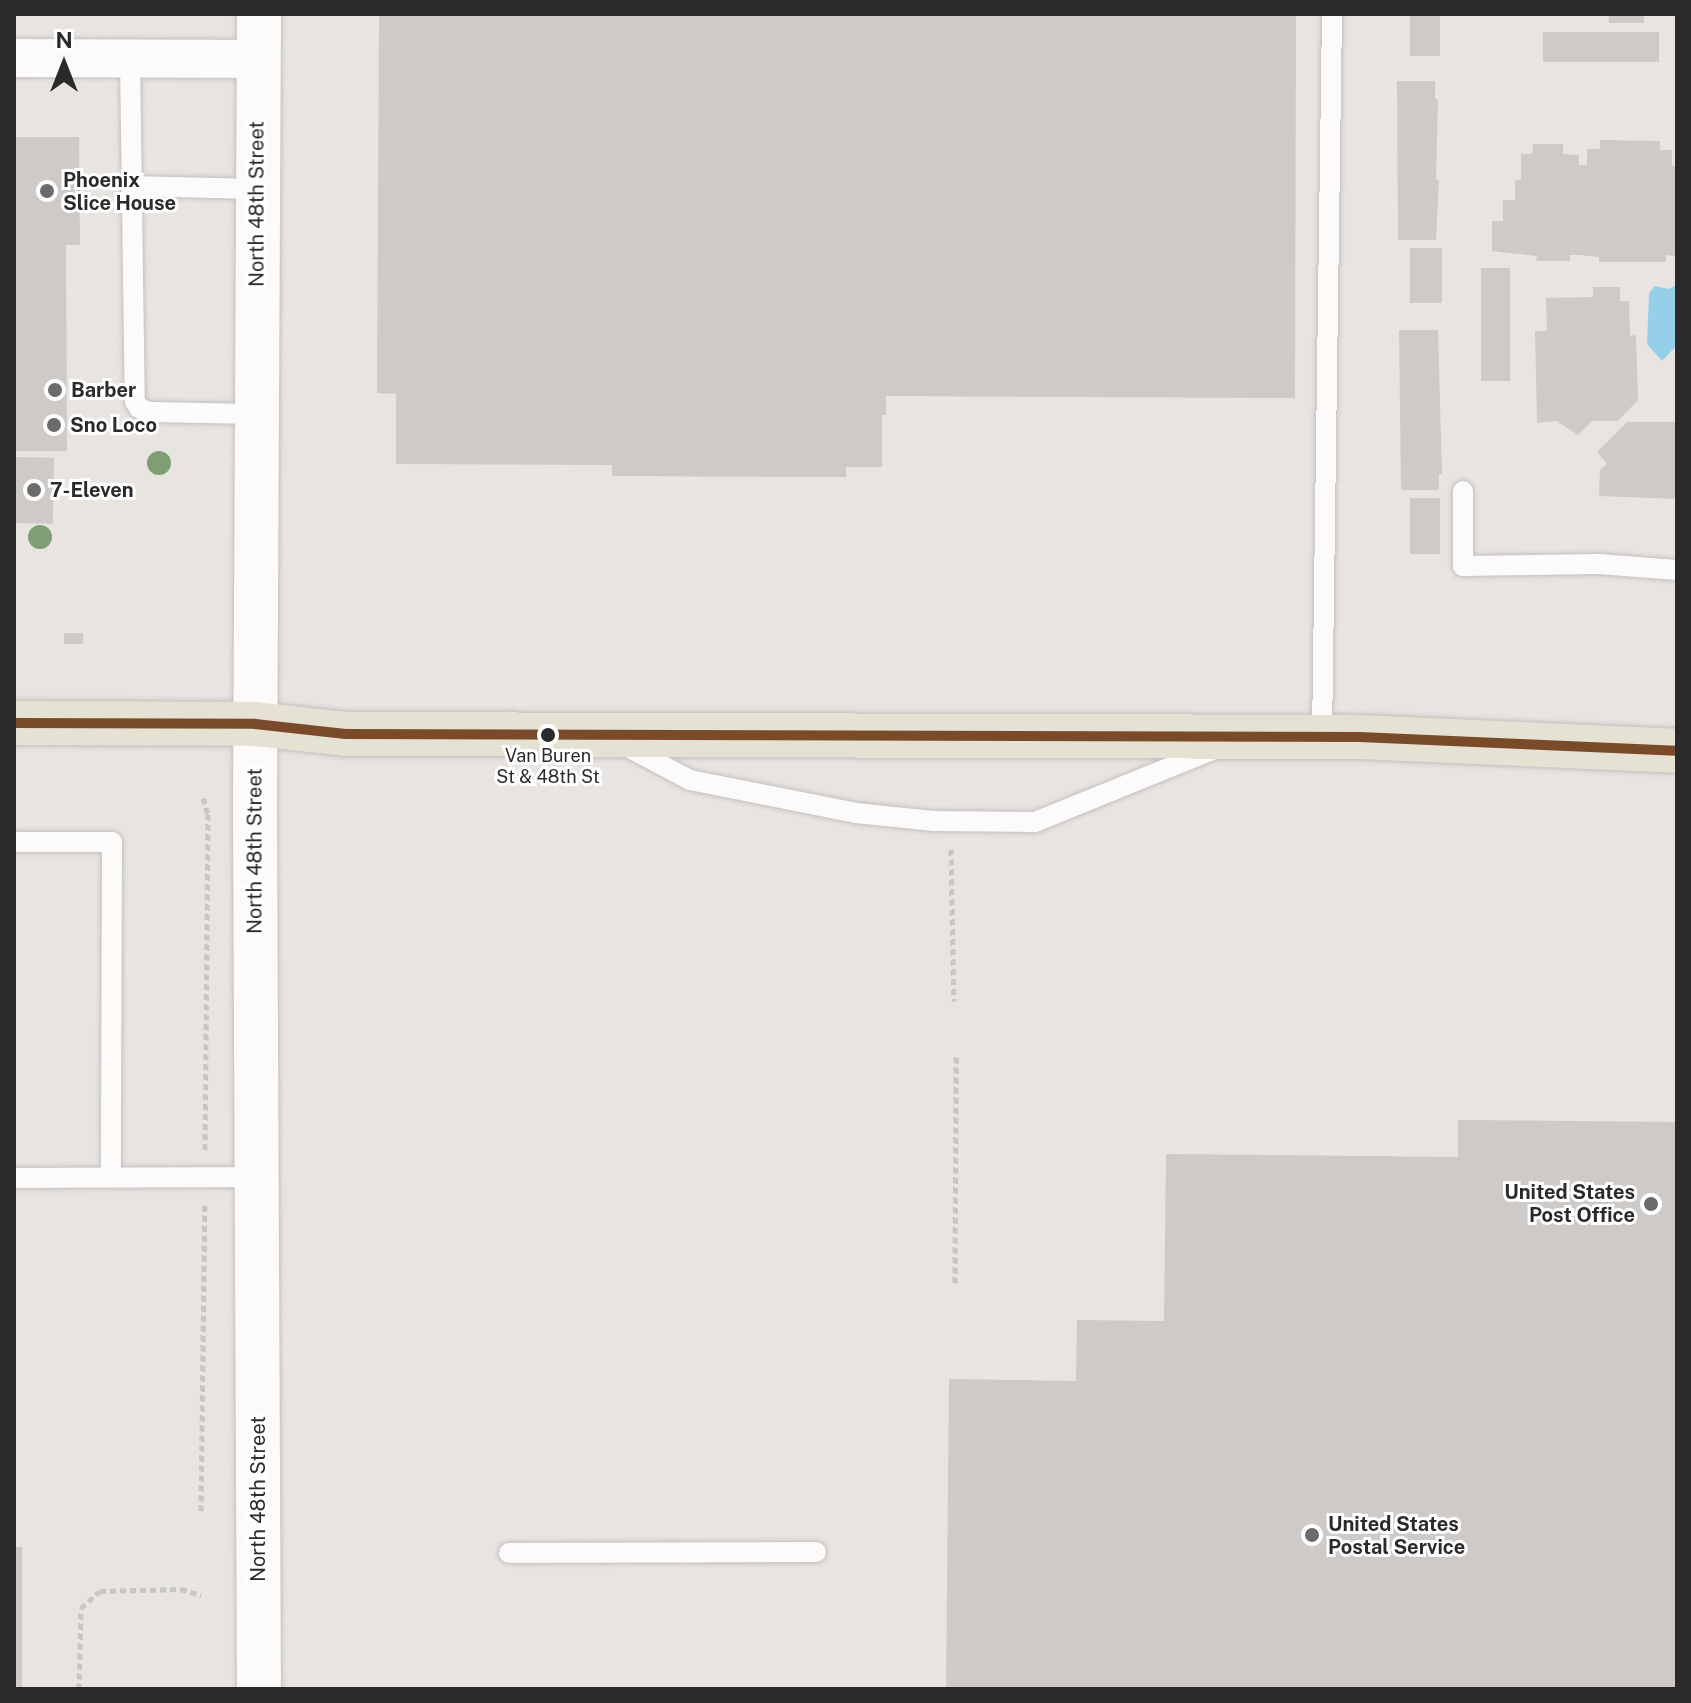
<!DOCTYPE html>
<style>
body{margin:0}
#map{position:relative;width:1691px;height:1703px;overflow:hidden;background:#e8e4e0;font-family:"Public Sans",sans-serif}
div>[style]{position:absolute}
.water>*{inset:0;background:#95d0e8}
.building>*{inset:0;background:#cdcac7;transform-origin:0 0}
.path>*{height:5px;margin-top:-2.5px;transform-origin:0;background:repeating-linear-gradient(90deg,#c6c6c5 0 6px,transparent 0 10px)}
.roads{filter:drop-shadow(0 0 2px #c2c0c1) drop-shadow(0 0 2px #c2c0c1)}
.service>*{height:20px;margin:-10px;padding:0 10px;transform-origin:10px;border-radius:10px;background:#fcfbfa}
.minor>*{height:38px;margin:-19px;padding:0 19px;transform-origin:19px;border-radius:19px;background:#fcfbfa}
.tertiary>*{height:44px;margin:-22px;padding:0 22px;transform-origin:22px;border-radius:22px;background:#fcfbfa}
.primary>*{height:44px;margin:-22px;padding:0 22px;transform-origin:22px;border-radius:22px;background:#e5e1d3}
.bus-1>*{height:10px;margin:-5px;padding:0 5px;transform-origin:5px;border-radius:5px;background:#7a4b2a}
.trees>*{width:24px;height:24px;margin:-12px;border-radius:50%;background:#809e74}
.dots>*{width:22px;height:22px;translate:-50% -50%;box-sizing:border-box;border:4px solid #fff;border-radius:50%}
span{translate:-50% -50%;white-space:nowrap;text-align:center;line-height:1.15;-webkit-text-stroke:6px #fff;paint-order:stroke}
.bus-label{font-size:18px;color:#2a2a2a}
.poi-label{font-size:20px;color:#2a2a2a;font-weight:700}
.left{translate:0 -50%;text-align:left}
.right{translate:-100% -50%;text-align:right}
.street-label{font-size:20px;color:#2a2a2a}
.frame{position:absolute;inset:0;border:16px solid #2a2a2a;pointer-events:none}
.north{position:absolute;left:24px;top:24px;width:80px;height:80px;-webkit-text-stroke:6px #fff;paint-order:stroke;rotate:0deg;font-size:22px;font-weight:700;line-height:32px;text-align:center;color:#2a2a2a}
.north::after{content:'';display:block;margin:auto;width:28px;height:36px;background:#2a2a2a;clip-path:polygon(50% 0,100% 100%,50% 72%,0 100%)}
</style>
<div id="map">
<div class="water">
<div style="clip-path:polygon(1677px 285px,1677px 345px,1662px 361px,1647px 344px,1649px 293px,1655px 286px,1668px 289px)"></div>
</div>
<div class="building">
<div style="clip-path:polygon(379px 14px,1296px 14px,1295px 398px,886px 396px,886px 415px,882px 415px,882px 467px,846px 467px,846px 477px,612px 476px,612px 465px,396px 464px,396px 394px,377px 393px)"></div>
<div style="left:1410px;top:14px;width:30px;height:42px"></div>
<div style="left:1609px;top:14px;width:35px;height:9px"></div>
<div style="left:1543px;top:32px;width:116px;height:30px"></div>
<div style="clip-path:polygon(1397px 81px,1435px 81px,1435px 99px,1438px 99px,1436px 180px,1439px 180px,1436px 240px,1398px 240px)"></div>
<div style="clip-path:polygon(14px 137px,79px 137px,80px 245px,66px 245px,67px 451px,14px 451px)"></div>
<div style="clip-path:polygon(1600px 140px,1660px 141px,1660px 150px,1672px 150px,1672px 166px,1677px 166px,1677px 256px,1666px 255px,1666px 262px,1599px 262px,1599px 257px,1580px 255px,1570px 255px,1570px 261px,1536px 261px,1537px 256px,1492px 251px,1492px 221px,1503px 221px,1503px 200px,1515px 200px,1515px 180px,1521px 180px,1521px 154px,1532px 154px,1533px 144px,1563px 144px,1563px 154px,1579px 155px,1579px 165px,1587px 165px,1587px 149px,1600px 149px)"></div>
<div style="left:1410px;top:248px;width:32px;height:55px"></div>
<div style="left:1481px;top:268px;width:29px;height:113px"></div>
<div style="clip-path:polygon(1593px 287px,1620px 287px,1620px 301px,1629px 301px,1630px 336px,1636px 335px,1638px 400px,1618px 421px,1592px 421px,1578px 435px,1557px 421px,1537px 423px,1535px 331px,1547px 331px,1546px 298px,1593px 297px)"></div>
<div style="clip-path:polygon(1399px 330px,1438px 330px,1442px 474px,1439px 474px,1439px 490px,1401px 490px)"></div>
<div style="clip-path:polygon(1627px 422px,1677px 422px,1677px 499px,1599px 496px,1600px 470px,1607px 464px,1597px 452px)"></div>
<div style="left:14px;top:457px;width:40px;height:66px;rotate:1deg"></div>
<div style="left:1410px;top:498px;width:30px;height:56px"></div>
<div style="left:64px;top:633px;width:19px;height:11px"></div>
<div style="clip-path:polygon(1458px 1120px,1677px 1122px,1677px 1689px,946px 1689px,949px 1379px,1076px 1381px,1077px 1320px,1164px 1321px,1166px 1154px,1458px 1157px)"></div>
<div style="left:14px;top:1547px;width:8px;height:142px"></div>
</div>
<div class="path">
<div style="left:203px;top:798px;width:17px;rotate:73deg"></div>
<div style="left:208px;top:814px;width:336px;rotate:90.5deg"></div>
<div style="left:951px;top:849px;width:152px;rotate:88.9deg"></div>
<div style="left:955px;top:1283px;width:228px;rotate:-89.7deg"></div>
<div style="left:201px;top:1511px;width:307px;rotate:-89.3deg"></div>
<div style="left:79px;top:1689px;width:81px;rotate:-88.6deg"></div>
<div style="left:81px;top:1608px;width:25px;rotate:-42deg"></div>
<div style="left:100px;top:1591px;width:81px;rotate:-1.4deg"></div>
<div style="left:181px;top:1589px;width:21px;rotate:17deg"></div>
</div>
<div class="roads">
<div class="service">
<div style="left:130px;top:59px;width:342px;rotate:89.2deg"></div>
<div style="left:135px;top:401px;width:8px;rotate:60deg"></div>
<div style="left:139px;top:408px;width:11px;rotate:22deg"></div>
<div style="left:149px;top:412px;width:108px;rotate:1.1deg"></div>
<div style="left:131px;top:186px;width:126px;rotate:1.4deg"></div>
<div style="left:1463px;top:491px;width:75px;rotate:90deg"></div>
<div style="left:1463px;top:566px;width:136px;rotate:-0.8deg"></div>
<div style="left:1599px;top:564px;width:78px;rotate:4.4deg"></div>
<div style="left:1322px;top:737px;width:723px;rotate:-89.21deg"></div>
<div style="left:622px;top:744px;width:77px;rotate:27.9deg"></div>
<div style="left:690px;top:780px;width:169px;rotate:11.2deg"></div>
<div style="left:856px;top:813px;width:77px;rotate:5.9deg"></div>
<div style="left:933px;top:821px;width:102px;rotate:0.6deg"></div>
<div style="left:1035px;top:822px;width:194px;rotate:-22.1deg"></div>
<div style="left:14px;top:842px;width:98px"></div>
<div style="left:112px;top:842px;width:335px;rotate:90.2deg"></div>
<div style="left:14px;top:1178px;width:242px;rotate:-0.2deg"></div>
<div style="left:509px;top:1553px;width:307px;rotate:-0.2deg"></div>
</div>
<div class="minor">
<div style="left:14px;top:58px;width:244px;rotate:0.2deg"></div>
</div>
<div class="tertiary">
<div style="left:259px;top:14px;width:799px;rotate:90.29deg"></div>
<div style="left:255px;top:813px;width:876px;rotate:89.74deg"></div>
</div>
<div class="primary">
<div style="left:14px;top:723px;width:241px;rotate:0.2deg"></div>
<div style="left:255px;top:724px;width:91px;rotate:6.3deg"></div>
<div style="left:345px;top:734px;width:1014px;rotate:0.17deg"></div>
<div style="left:1359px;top:737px;width:318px;rotate:2.5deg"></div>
</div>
</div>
<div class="bus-1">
<div style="left:14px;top:723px;width:241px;rotate:0.2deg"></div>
<div style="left:255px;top:724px;width:91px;rotate:6.3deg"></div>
<div style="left:345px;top:734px;width:1014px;rotate:0.17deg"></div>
<div style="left:1359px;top:737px;width:318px;rotate:2.5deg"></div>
</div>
<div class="trees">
<div style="left:159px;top:463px"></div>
<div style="left:40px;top:537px"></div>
</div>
<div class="dots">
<div style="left:47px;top:191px;background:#6c6b6a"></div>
<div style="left:55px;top:390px;background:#6c6b6a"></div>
<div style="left:54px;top:425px;background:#6c6b6a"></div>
<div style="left:34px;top:490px;background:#6c6b6a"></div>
<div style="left:548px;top:735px;background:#2a2a2a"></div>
<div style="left:1651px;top:1204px;background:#6c6b6a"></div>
<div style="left:1312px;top:1535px;background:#6c6b6a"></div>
</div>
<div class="bus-label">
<span style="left:548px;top:767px">Van Buren<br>St &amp; 48th St</span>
</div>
<div class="poi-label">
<span class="left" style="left:63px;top:192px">Phoenix<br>Slice House</span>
<span class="left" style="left:71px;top:390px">Barber</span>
<span class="left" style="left:70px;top:425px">Sno Loco</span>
<span class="left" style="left:50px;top:490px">7-Eleven</span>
<span class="right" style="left:1635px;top:1204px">United States<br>Post Office</span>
<span class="left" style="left:1328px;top:1536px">United States<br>Postal Service</span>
</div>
<div class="street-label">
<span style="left:257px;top:204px;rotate:-90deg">North 48th Street</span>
<span style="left:255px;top:851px;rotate:-90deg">North 48th Street</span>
<span style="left:258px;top:1499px;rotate:-90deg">North 48th Street</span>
</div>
<div class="frame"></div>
<div class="north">N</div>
</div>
